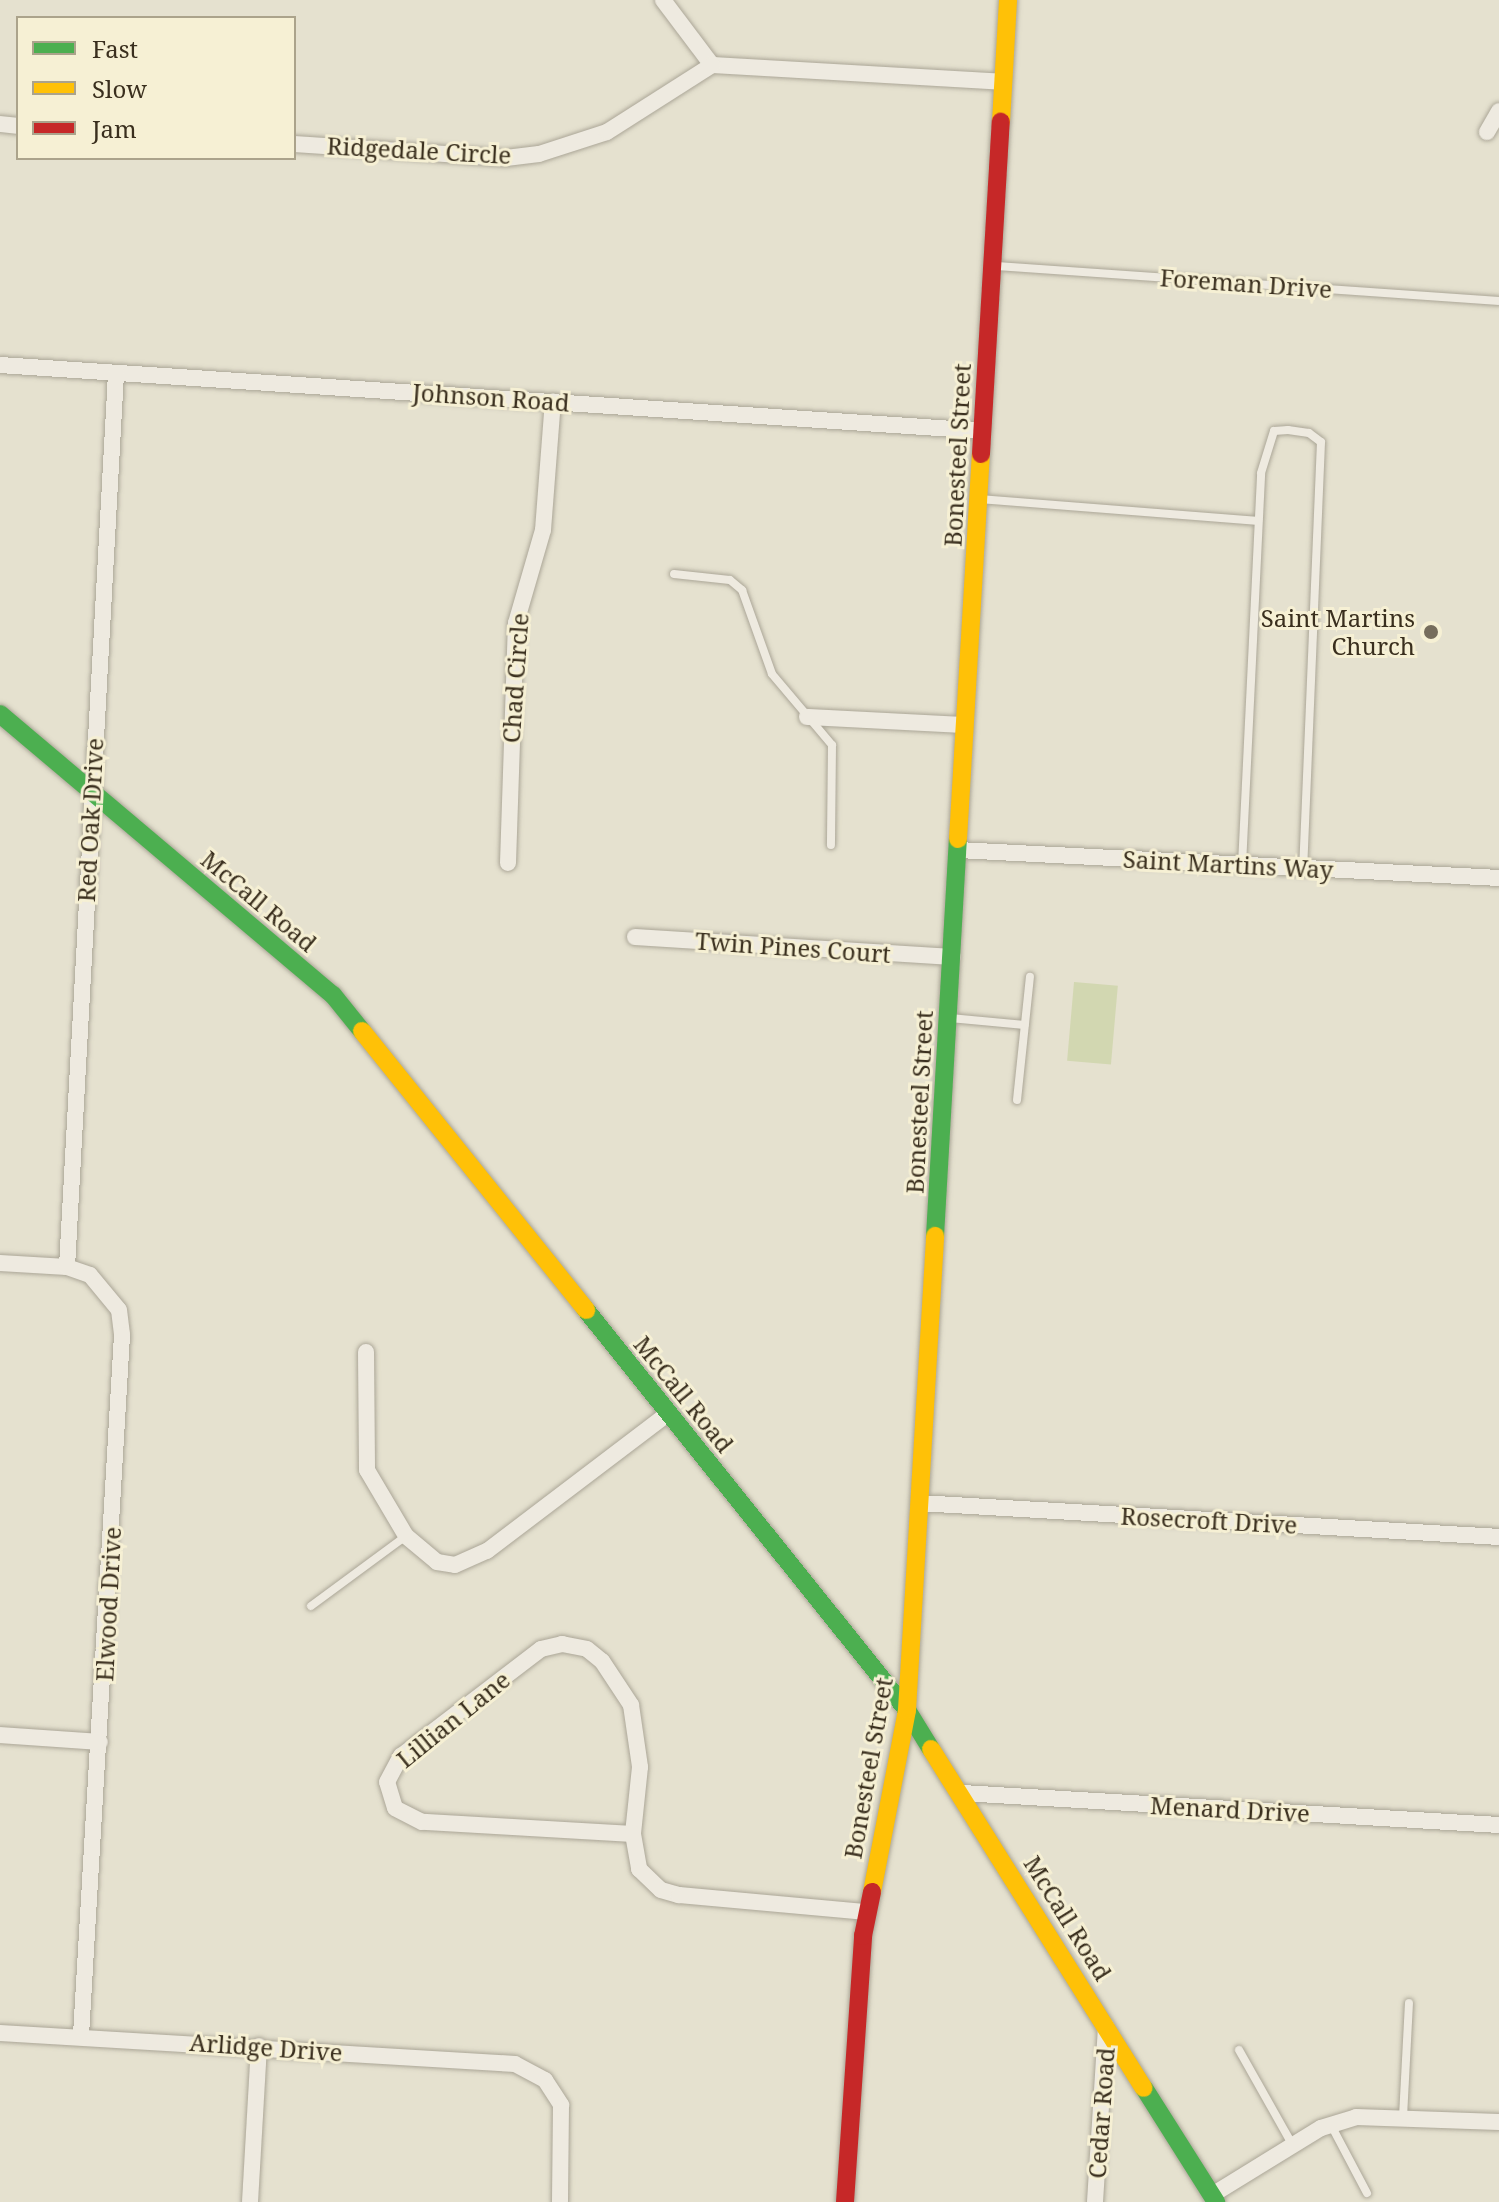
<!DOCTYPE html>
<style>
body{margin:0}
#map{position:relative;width:1499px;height:2202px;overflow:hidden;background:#e5e1cf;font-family:"Noto Serif",serif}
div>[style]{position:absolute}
.green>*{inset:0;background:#d2d7b1;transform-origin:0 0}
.roads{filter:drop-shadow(0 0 2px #aba697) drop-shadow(0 0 2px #aba697)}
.lane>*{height:8px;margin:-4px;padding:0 4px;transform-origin:4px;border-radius:4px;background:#eeeae0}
.street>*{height:16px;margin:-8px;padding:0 8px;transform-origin:8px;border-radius:8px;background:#eeeae0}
.fast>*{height:18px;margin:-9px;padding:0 9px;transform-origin:9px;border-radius:9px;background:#4caf50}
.slow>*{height:18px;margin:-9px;padding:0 9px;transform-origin:9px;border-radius:9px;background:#ffc107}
.jam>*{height:18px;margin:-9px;padding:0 9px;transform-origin:9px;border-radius:9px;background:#c62828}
.dots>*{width:22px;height:22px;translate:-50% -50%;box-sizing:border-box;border:4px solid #f6f0d4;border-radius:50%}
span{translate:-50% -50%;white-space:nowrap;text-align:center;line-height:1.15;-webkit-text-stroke:6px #f6f0d4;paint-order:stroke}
.street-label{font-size:24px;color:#3a2f1e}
.poi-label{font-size:24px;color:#3a2f1e}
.right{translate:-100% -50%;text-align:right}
.legend{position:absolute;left:16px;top:16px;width:280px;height:144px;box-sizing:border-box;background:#f6f0d4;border:2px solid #aba38b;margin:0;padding:10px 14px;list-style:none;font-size:24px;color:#3a2f1e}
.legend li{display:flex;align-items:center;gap:16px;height:40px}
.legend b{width:40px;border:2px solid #aba38b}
</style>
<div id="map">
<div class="green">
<div style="left:1074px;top:982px;width:44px;height:79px;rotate:5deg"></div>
</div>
<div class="roads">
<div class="lane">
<div style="left:997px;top:266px;width:503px;rotate:3.99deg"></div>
<div style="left:980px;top:499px;width:279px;rotate:4.5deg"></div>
<div style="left:674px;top:574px;width:56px;rotate:6.1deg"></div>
<div style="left:730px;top:580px;width:16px;rotate:40deg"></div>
<div style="left:742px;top:590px;width:89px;rotate:70.3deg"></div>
<div style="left:772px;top:674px;width:93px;rotate:49.8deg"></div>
<div style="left:832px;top:745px;width:100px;rotate:90.6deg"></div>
<div style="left:1242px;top:865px;width:392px;rotate:-87.2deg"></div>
<div style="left:1261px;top:473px;width:44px;rotate:-72.8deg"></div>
<div style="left:1274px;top:431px;width:14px;rotate:-4deg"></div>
<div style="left:1288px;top:430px;width:21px;rotate:8deg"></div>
<div style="left:1309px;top:433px;width:15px;rotate:37deg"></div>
<div style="left:1321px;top:442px;width:426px;rotate:92.4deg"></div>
<div style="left:950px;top:1018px;width:75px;rotate:5.3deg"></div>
<div style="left:1017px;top:1100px;width:124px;rotate:-84deg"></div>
<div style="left:311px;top:1606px;width:118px;rotate:-36.4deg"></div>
<div style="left:1239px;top:2050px;width:108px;rotate:60.6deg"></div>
<div style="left:1403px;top:2117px;width:114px;rotate:-87deg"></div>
<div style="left:1331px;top:2125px;width:77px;rotate:62.1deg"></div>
</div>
<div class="street">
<div style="left:663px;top:0;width:81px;rotate:53deg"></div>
<div style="left:712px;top:65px;width:291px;rotate:3.3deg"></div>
<div style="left:0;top:124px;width:18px;rotate:6deg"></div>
<div style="left:1487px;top:132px;width:24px;rotate:-60deg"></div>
<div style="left:294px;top:144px;width:212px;rotate:3.8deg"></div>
<div style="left:506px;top:158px;width:33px;rotate:-7deg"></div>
<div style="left:539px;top:154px;width:71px;rotate:-17.9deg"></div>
<div style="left:607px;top:132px;width:125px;rotate:-32.5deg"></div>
<div style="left:0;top:365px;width:985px;rotate:3.84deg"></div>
<div style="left:807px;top:717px;width:158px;rotate:2.9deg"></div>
<div style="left:958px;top:850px;width:542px;rotate:2.96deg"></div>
<div style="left:508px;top:863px;width:240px;rotate:-88.1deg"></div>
<div style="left:516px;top:623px;width:97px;rotate:-73.8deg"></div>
<div style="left:543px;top:530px;width:129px;rotate:-85.6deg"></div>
<div style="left:635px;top:937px;width:318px;rotate:3.6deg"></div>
<div style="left:0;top:1263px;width:67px;rotate:3.4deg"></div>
<div style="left:67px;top:1267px;width:24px;rotate:19deg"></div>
<div style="left:90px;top:1275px;width:45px;rotate:50.4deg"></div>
<div style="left:119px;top:1310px;width:25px;rotate:83deg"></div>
<div style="left:122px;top:1335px;width:701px;rotate:93.35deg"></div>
<div style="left:67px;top:1267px;width:895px;rotate:-86.86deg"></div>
<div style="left:366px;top:1352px;width:118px;rotate:89.5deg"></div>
<div style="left:367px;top:1470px;width:77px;rotate:59.4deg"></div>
<div style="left:406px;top:1536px;width:40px;rotate:40deg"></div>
<div style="left:437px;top:1562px;width:18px;rotate:9deg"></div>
<div style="left:455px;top:1565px;width:35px;rotate:-24deg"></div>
<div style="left:487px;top:1551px;width:228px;rotate:-37.2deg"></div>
<div style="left:919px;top:1503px;width:581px;rotate:3.35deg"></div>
<div style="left:562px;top:1644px;width:25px;rotate:11deg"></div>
<div style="left:587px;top:1649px;width:19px;rotate:39deg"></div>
<div style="left:602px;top:1661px;width:53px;rotate:56.6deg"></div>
<div style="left:631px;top:1705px;width:63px;rotate:81.7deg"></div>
<div style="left:640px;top:1767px;width:67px;rotate:96deg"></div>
<div style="left:633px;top:1834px;width:211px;rotate:-176.7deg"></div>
<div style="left:422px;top:1822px;width:30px;rotate:-153deg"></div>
<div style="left:395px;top:1808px;width:27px;rotate:-107deg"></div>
<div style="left:387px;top:1782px;width:30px;rotate:-62deg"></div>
<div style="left:401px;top:1756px;width:176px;rotate:-37.4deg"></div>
<div style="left:541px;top:1649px;width:22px;rotate:-13deg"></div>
<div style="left:0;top:1735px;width:100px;rotate:4deg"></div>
<div style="left:962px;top:1793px;width:538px;rotate:3.41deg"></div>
<div style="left:633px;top:1834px;width:36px;rotate:80deg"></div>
<div style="left:639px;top:1869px;width:30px;rotate:44deg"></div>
<div style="left:661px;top:1890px;width:19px;rotate:16deg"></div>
<div style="left:679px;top:1895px;width:189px;rotate:5.2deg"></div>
<div style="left:0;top:2033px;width:516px;rotate:3.44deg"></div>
<div style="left:515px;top:2064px;width:34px;rotate:28deg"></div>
<div style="left:545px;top:2080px;width:30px;rotate:57deg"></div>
<div style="left:561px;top:2105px;width:97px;rotate:90.6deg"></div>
<div style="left:1212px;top:2195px;width:128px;rotate:-31.6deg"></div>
<div style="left:1321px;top:2128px;width:37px;rotate:-17deg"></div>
<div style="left:1356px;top:2117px;width:143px;rotate:2deg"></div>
<div style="left:250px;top:2202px;width:156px;rotate:-86.7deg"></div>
<div style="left:1095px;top:2202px;width:176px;rotate:-86.4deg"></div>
</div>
<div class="fast">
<div style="left:0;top:714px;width:436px;rotate:40.2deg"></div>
<div style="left:333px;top:995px;width:46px;rotate:51.1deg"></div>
<div style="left:935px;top:1236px;width:398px;rotate:-86.7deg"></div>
<div style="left:586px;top:1310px;width:513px;rotate:51.25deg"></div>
<div style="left:907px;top:1710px;width:46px;rotate:58.4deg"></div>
<div style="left:1144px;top:2088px;width:135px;rotate:57.7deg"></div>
</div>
<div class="slow">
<div style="left:1001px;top:122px;width:122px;rotate:-86.7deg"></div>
<div style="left:958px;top:839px;width:386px;rotate:-86.6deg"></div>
<div style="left:362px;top:1031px;width:358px;rotate:51.2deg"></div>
<div style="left:931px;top:1749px;width:400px;rotate:57.9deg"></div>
<div style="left:872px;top:1892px;width:185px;rotate:-79.1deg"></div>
<div style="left:907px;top:1710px;width:475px;rotate:-86.6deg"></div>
</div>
<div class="jam">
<div style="left:981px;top:454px;width:333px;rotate:-86.6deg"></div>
<div style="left:845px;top:2202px;width:267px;rotate:-86.1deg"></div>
<div style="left:863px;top:1936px;width:45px;rotate:-78.4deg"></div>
</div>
</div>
<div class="dots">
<div style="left:1431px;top:632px;background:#766d5c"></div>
</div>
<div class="street-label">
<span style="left:419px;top:150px;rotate:3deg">Ridgedale Circle</span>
<span style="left:1246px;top:283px;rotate:4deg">Foreman Drive</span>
<span style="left:491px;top:397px;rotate:4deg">Johnson Road</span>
<span style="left:957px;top:455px;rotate:-87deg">Bonesteel Street</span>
<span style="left:515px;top:678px;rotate:-86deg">Chad Circle</span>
<span style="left:90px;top:820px;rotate:-87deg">Red Oak Drive</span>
<span style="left:1228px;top:864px;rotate:3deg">Saint Martins Way</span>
<span style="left:259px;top:901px;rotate:40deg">McCall Road</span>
<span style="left:793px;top:947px;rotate:4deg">Twin Pines Court</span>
<span style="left:919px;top:1102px;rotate:-87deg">Bonesteel Street</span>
<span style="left:684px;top:1394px;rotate:51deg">McCall Road</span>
<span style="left:1209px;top:1520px;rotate:3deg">Rosecroft Drive</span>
<span style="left:108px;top:1604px;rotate:-87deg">Elwood Drive</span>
<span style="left:453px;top:1719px;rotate:-39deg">Lillian Lane</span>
<span style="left:868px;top:1768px;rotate:-80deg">Bonesteel Street</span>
<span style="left:1230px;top:1809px;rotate:3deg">Menard Drive</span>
<span style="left:1068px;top:1918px;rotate:58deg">McCall Road</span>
<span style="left:266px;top:2047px;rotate:4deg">Arlidge Drive</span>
<span style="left:1101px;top:2113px;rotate:-86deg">Cedar Road</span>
</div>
<div class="poi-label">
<span class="right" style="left:1415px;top:632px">Saint Martins<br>Church</span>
</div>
<ul class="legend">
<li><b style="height:10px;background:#4caf50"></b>Fast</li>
<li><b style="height:10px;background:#ffc107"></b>Slow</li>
<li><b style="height:10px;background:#c62828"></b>Jam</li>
</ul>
</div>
